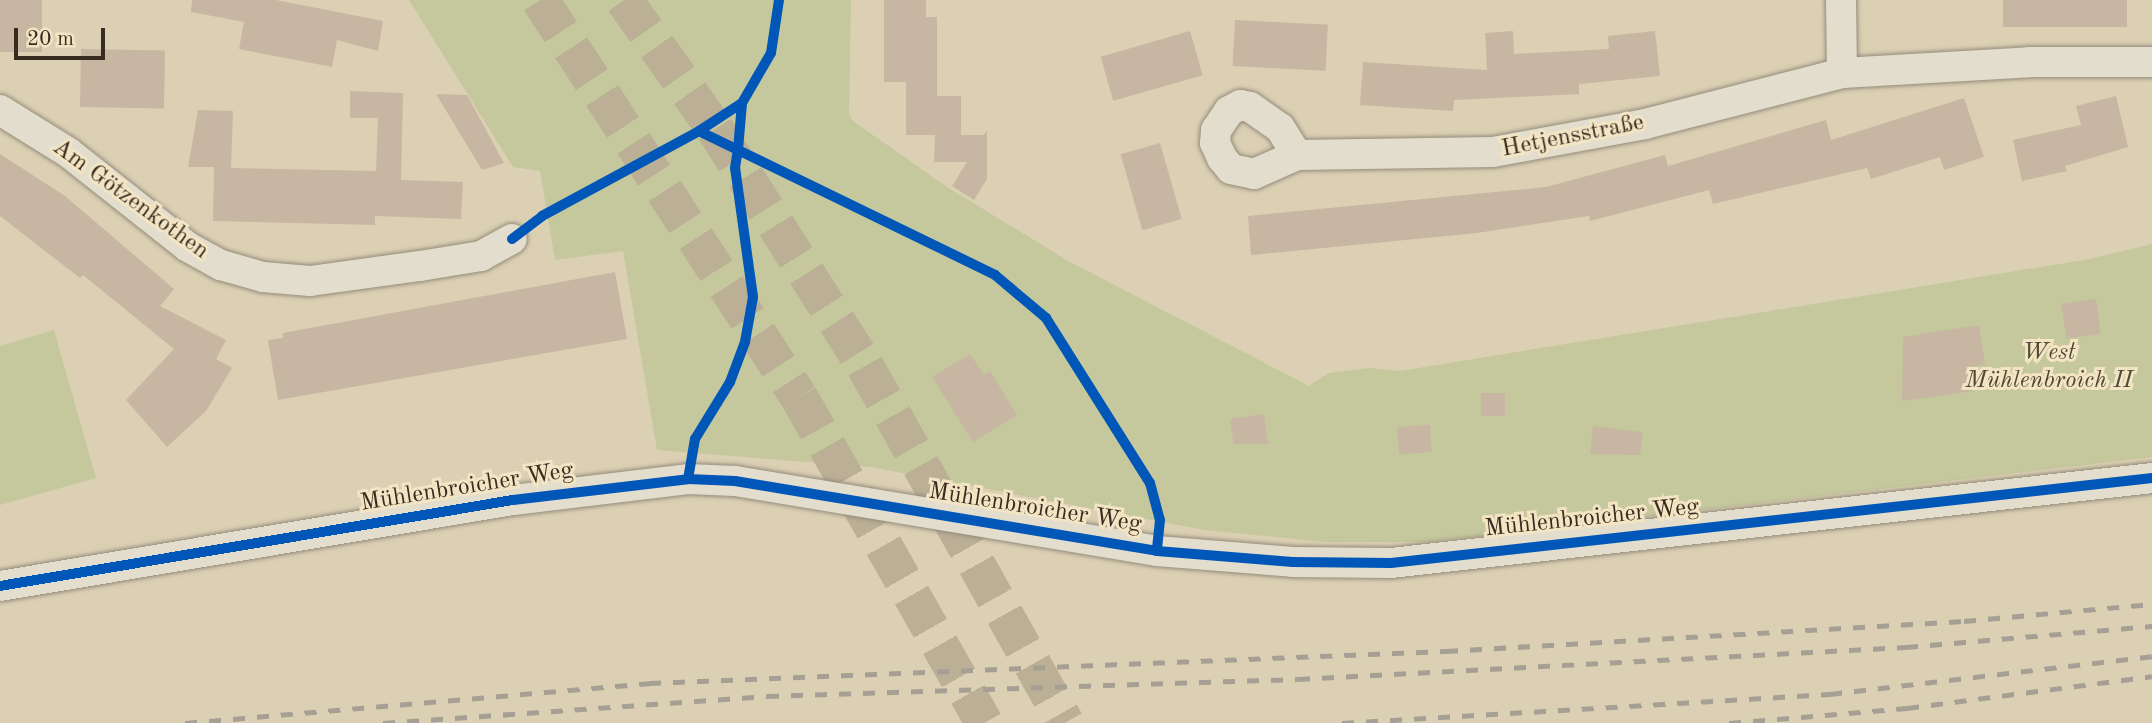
<!DOCTYPE html>
<meta charset="utf-8">
<style>
body{margin:0}
#map{position:relative;width:2152px;height:723px;overflow:hidden;background:#dcd0b4;font-family:"Old Standard TT",serif}
div>[style]{position:absolute}
.green>*{inset:0;background:#c5c79d}
.building>*{inset:0;background:#c6b6a2;transform-origin:0 0}
.motorway-tunnel>*{height:38px;margin-top:-19px;transform-origin:0;background:repeating-linear-gradient(90deg,#bbaf96 0 38px,transparent 0 57px)}
.roads{filter:drop-shadow(0 0 2px #948c7b) drop-shadow(0 0 2px #948c7b)}
.minor>*{height:30px;margin:-15px;padding:0 15px;transform-origin:15px;border-radius:15px;background:#e3ddce}
.rail>*{height:5px;margin-top:-2.5px;transform-origin:0;background:repeating-linear-gradient(90deg,#a6a094 0 12px,transparent 0 24px)}
.cycleway>*{height:10px;margin:-5px;padding:0 5px;transform-origin:5px;border-radius:5px;background:#0057b8}
span{translate:-50% -50%;white-space:nowrap;text-align:center;line-height:1.15;-webkit-text-stroke:6px #f3e5c4;paint-order:stroke}
.street-label{font-size:24px;color:#382b20}
.park-label{font-size:24px;color:#504935;font-style:italic}
.scale{position:absolute;left:14px;top:28px;width:91px;height:32px;box-sizing:border-box;border:4px solid #382b20;border-top:0;padding-left:9px;font-size:21px;line-height:24px;white-space:nowrap;color:#382b20;-webkit-text-stroke:5px #f3e5c4;paint-order:stroke}
</style>
<div id="map">
<div class="green">
<div style="clip-path:polygon(409px 0,851px 0,849px 115px,853px 121px,947px 187px,1070px 262px,1309px 386px,1329px 373px,1370px 368px,1400px 371px,2090px 259px,2152px 244px,2152px 457px,1517px 532px,1426px 542px,1325px 542px,1205px 530px,870px 467px,657px 450px,623px 251px,555px 260px,540px 171px,513px 167px)"></div>
<div style="clip-path:polygon(54px 330px,96px 478px,0 505px,0 346px)"></div>
</div>
<div class="building">
<div style="left:0;top:0;width:42px;height:52px"></div>
<div style="clip-path:polygon(192px 0,276px 0,383px 21px,378px 51px,337px 40px,332px 67px,239px 49px,244px 22px,191px 12px)"></div>
<div style="clip-path:polygon(884px 0,926px 0,926px 17px,937px 17px,937px 96px,961px 96px,961px 135px,984px 135px,987px 130px,987px 179px,974px 200px,952px 186px,967px 162px,934px 162px,935px 135px,906px 135px,906px 82px,884px 82px)"></div>
<div style="left:2003px;top:0;width:124px;height:27px"></div>
<div style="left:1235px;top:20px;width:93px;height:46px;rotate:3deg"></div>
<div style="left:1190px;top:31px;width:46px;height:93px;rotate:74deg"></div>
<div style="clip-path:polygon(1513px 31px,1514px 54px,1609px 49px,1608px 36px,1655px 31px,1660px 76px,1579px 84px,1579px 94px,1454px 100px,1453px 111px,1360px 105px,1363px 62px,1487px 70px,1485px 33px)"></div>
<div style="left:81px;top:49px;width:84px;height:58px;rotate:1deg"></div>
<div style="clip-path:polygon(350px 91px,403px 93px,401px 180px,463px 182px,461px 219px,375px 216px,375px 225px,213px 221px,214px 167px,188px 167px,198px 110px,233px 111px,231px 168px,376px 171px,378px 118px,350px 118px)"></div>
<div style="clip-path:polygon(436px 94px,467px 95px,504px 163px,482px 170px)"></div>
<div style="clip-path:polygon(2116px 96px,2128px 147px,2065px 166px,2067px 171px,2022px 181px,2013px 140px,2081px 125px,2076px 106px)"></div>
<div style="clip-path:polygon(1964px 98px,1984px 157px,1944px 170px,1940px 157px,1871px 179px,1867px 168px,1713px 204px,1709px 190px,1590px 221px,1589px 216px,1477px 233px,1251px 255px,1248px 216px,1546px 187px,1665px 155px,1668px 166px,1826px 120px,1831px 140px)"></div>
<div style="left:1160px;top:143px;width:79px;height:41px;rotate:74deg"></div>
<div style="clip-path:polygon(0 154px,65px 196px,174px 289px,160px 306px,226px 340px,216px 359px,232px 368px,206px 411px,167px 447px,126px 400px,174px 349px,83px 275px,80px 278px,0 216px)"></div>
<div style="clip-path:polygon(615px 272px,627px 339px,278px 400px,268px 340px,283px 338px,283px 333px)"></div>
<div style="left:2096px;top:299px;width:35px;height:35px;rotate:82deg"></div>
<div style="clip-path:polygon(1979px 325px,1985px 364px,1970px 367px,1973px 391px,1902px 401px,1903px 337px)"></div>
<div style="clip-path:polygon(970px 354px,984px 375px,990px 371px,1017px 415px,973px 442px,932px 377px)"></div>
<div style="left:1481px;top:393px;width:24px;height:23px"></div>
<div style="clip-path:polygon(1264px 414px,1268px 444px,1234px 444px,1230px 419px)"></div>
<div style="left:1430px;top:425px;width:27px;height:33px;rotate:86deg"></div>
<div style="clip-path:polygon(1593px 426px,1643px 432px,1640px 455px,1590px 454px)"></div>
</div>
<div class="motorway-tunnel">
<div style="left:540px;top:0;width:474px;rotate:56.9deg"></div>
<div style="left:799px;top:397px;width:375px;rotate:60.4deg"></div>
<div style="left:624px;top:0;width:158px;rotate:54.8deg"></div>
<div style="left:715px;top:129px;width:280px;rotate:57.7deg"></div>
<div style="left:865px;top:366px;width:409px;rotate:60.7deg"></div>
</div>
<div class="roads">
<div class="minor">
<div style="left:1841px;top:0;width:73px;rotate:89.2deg"></div>
<div style="left:0;top:110px;width:81px;rotate:31.9deg"></div>
<div style="left:69px;top:153px;width:152px;rotate:38.3deg"></div>
<div style="left:188px;top:247px;width:38px;rotate:29deg"></div>
<div style="left:221px;top:265px;width:44px;rotate:15.9deg"></div>
<div style="left:263px;top:277px;width:47px;rotate:4.9deg"></div>
<div style="left:310px;top:281px;width:111px;rotate:-7.8deg"></div>
<div style="left:420px;top:266px;width:62px;rotate:-9.3deg"></div>
<div style="left:481px;top:256px;width:35px;rotate:-29deg"></div>
<div style="left:1297px;top:155px;width:32px;rotate:-122deg"></div>
<div style="left:1280px;top:128px;width:37px;rotate:-145deg"></div>
<div style="left:1250px;top:107px;width:10px;rotate:-169deg"></div>
<div style="left:1240px;top:105px;width:13px;rotate:151deg"></div>
<div style="left:1229px;top:111px;width:23px;rotate:124deg"></div>
<div style="left:1216px;top:130px;width:13px;rotate:94deg"></div>
<div style="left:1215px;top:143px;width:17px;rotate:65deg"></div>
<div style="left:1222px;top:158px;width:14px;rotate:51deg"></div>
<div style="left:1231px;top:169px;width:24px;rotate:12deg"></div>
<div style="left:1254px;top:174px;width:47px;rotate:-23.8deg"></div>
<div style="left:1297px;top:155px;width:196px;rotate:-0.9deg"></div>
<div style="left:1493px;top:152px;width:155px;rotate:-10.4deg"></div>
<div style="left:1645px;top:124px;width:203px;rotate:-14.5deg"></div>
<div style="left:1842px;top:73px;width:188px;rotate:-3.3deg"></div>
<div style="left:2030px;top:62px;width:122px"></div>
<div style="left:0;top:586px;width:520px;rotate:-9.52deg"></div>
<div style="left:513px;top:500px;width:176px;rotate:-6.8deg"></div>
<div style="left:688px;top:479px;width:47px;rotate:2.4deg"></div>
<div style="left:735px;top:481px;width:428px;rotate:9.4deg"></div>
<div style="left:1157px;top:551px;width:136px;rotate:4.6deg"></div>
<div style="left:1293px;top:562px;width:98px;rotate:0.6deg"></div>
<div style="left:1391px;top:563px;width:766px;rotate:-6.37deg"></div>
</div>
</div>
<div class="rail">
<div style="left:185px;top:723px;width:466px;rotate:-4.9deg"></div>
<div style="left:649px;top:683px;width:798px;rotate:-2.3deg"></div>
<div style="left:1446px;top:651px;width:519px;rotate:-3.31deg"></div>
<div style="left:1964px;top:621px;width:189px;rotate:-5.2deg"></div>
<div style="left:383px;top:723px;width:385px;rotate:-4deg"></div>
<div style="left:767px;top:696px;width:531px;rotate:-1.83deg"></div>
<div style="left:1298px;top:679px;width:609px;rotate:-3.01deg"></div>
<div style="left:1906px;top:647px;width:247px;rotate:-4.9deg"></div>
<div style="left:1342px;top:723px;width:489px;rotate:-3.4deg"></div>
<div style="left:1830px;top:694px;width:324px;rotate:-6.7deg"></div>
<div style="left:1729px;top:723px;width:179px;rotate:-4.8deg"></div>
<div style="left:1907px;top:708px;width:247px;rotate:-7.4deg"></div>
</div>
<div class="cycleway">
<div style="left:742px;top:103px;width:47px;rotate:94.9deg"></div>
<div style="left:738px;top:150px;width:286px;rotate:25.9deg"></div>
<div style="left:995px;top:275px;width:67px;rotate:40.1deg"></div>
<div style="left:1046px;top:318px;width:195px;rotate:57.8deg"></div>
<div style="left:1150px;top:483px;width:38px;rotate:75deg"></div>
<div style="left:1160px;top:520px;width:31px;rotate:96deg"></div>
<div style="left:512px;top:239px;width:38px;rotate:-37deg"></div>
<div style="left:542px;top:216px;width:179px;rotate:-28.4deg"></div>
<div style="left:699px;top:131px;width:51px;rotate:-33.1deg"></div>
<div style="left:742px;top:103px;width:58px;rotate:-59.9deg"></div>
<div style="left:771px;top:53px;width:54px;rotate:-81.4deg"></div>
<div style="left:688px;top:479px;width:41px;rotate:-80.1deg"></div>
<div style="left:695px;top:439px;width:67px;rotate:-58.4deg"></div>
<div style="left:730px;top:382px;width:43px;rotate:-69.4deg"></div>
<div style="left:745px;top:342px;width:46px;rotate:-79.9deg"></div>
<div style="left:753px;top:297px;width:130px;rotate:-97.9deg"></div>
<div style="left:735px;top:168px;width:18px;rotate:-81deg"></div>
<div style="left:738px;top:150px;width:43px;rotate:-154deg"></div>
<div style="left:0;top:586px;width:520px;rotate:-9.52deg"></div>
<div style="left:513px;top:500px;width:176px;rotate:-6.8deg"></div>
<div style="left:688px;top:479px;width:47px;rotate:2.4deg"></div>
<div style="left:735px;top:481px;width:428px;rotate:9.4deg"></div>
<div style="left:1157px;top:551px;width:136px;rotate:4.6deg"></div>
<div style="left:1293px;top:562px;width:98px;rotate:0.6deg"></div>
<div style="left:1391px;top:563px;width:766px;rotate:-6.37deg"></div>
</div>
<div class="street-label">
<span style="left:1573px;top:137px;rotate:-11deg">Hetjensstraße</span>
<span style="left:130px;top:200px;rotate:36deg">Am Götzenkothen</span>
<span style="left:467px;top:488px;rotate:-9deg">Mühlenbroicher Weg</span>
<span style="left:1035px;top:509px;rotate:9deg">Mühlenbroicher Weg</span>
<span style="left:1592px;top:519px;rotate:-6deg">Mühlenbroicher Weg</span>
</div>
<div class="park-label">
<span style="left:2049px;top:368px">West<br>Mühlenbroich II</span>
</div>
<div class="scale">20 m</div>
</div>
